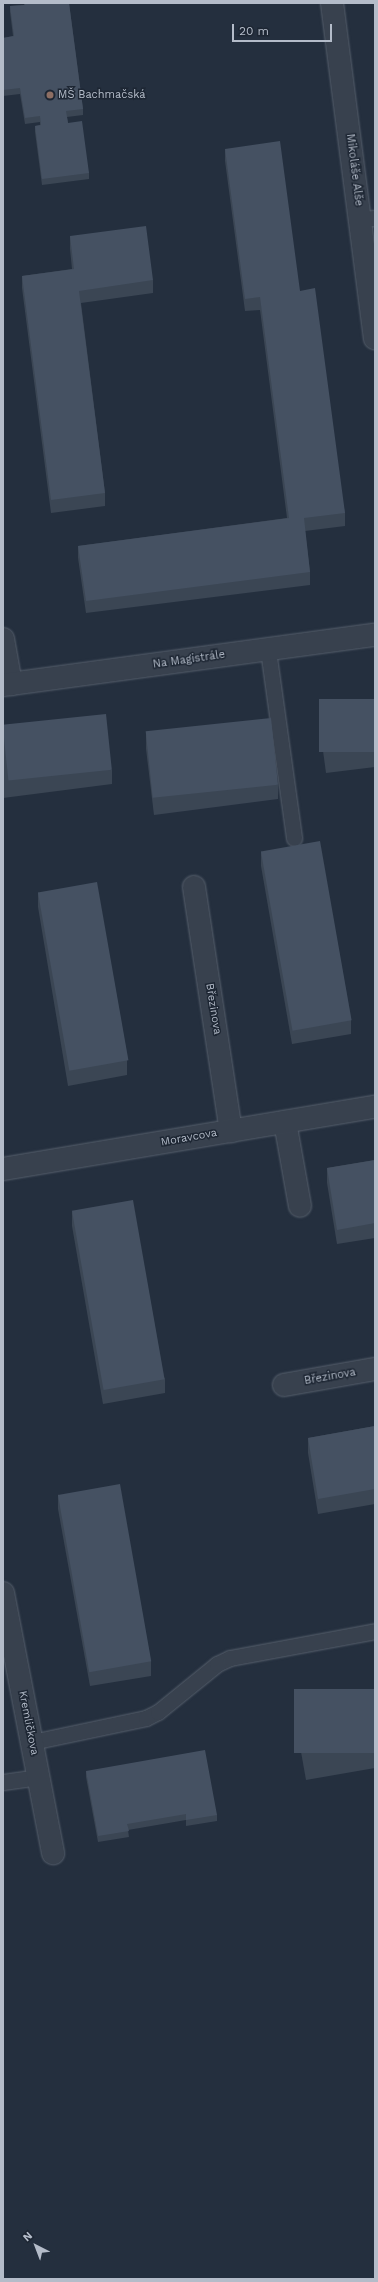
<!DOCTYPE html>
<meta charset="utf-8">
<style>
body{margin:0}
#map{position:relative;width:378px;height:2282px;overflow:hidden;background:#242f3e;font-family:"Work Sans",sans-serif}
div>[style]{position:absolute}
.roads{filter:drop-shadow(0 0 1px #565f6c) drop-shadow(0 0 1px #565f6c)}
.lane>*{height:15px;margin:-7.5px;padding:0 7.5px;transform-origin:7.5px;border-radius:7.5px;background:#38414e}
.street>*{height:22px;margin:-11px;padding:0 11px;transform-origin:11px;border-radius:11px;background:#38414e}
.wall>*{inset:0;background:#3b4654}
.building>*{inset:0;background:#455162;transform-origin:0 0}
.dots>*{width:11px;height:11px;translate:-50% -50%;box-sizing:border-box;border:2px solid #1d2633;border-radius:50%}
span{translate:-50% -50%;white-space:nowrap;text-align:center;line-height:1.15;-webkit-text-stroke:3px #1d2633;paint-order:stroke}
.poi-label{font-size:11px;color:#b4bcc9}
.left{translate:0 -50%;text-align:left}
.street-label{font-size:11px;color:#b4bcc9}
.frame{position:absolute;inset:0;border:4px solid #b4bcc9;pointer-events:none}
.north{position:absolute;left:16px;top:2226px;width:40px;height:40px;-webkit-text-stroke:3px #1d2633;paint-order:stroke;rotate:318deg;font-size:11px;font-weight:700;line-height:16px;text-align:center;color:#b4bcc9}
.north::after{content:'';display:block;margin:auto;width:14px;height:18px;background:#b4bcc9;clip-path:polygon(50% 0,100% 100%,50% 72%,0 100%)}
.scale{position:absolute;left:232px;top:24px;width:100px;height:18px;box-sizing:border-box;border:2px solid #b4bcc9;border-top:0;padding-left:5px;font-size:12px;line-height:14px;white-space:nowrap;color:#b4bcc9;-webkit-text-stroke:3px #1d2633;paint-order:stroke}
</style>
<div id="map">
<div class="roads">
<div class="lane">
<div style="left:360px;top:219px;width:15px;rotate:-4deg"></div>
<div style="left:268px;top:650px;width:190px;rotate:82.1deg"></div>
<div style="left:32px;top:1742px;width:116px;rotate:-11.9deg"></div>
<div style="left:146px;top:1718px;width:13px;rotate:-27deg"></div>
<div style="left:158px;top:1712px;width:76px;rotate:-39.1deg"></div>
<div style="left:217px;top:1664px;width:14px;rotate:-25deg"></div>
<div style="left:230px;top:1658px;width:147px;rotate:-10.5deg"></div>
<div style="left:3px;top:1782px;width:36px;rotate:-8deg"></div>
</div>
<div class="street">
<div style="left:332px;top:3px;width:338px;rotate:82.7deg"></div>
<div style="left:3px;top:639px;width:46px;rotate:79.9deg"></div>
<div style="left:3px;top:685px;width:375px;rotate:-7.7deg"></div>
<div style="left:194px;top:887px;width:247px;rotate:81.4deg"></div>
<div style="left:285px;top:1122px;width:85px;rotate:79.9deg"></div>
<div style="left:3px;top:1169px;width:377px;rotate:-9.5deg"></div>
<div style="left:284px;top:1385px;width:92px;rotate:-10deg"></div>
<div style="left:3px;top:1593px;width:265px;rotate:79.1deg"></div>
</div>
</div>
<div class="wall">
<div style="clip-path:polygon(24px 3px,69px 3px,83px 109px,83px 115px,67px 117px,68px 123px,89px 173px,89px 179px,42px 185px,35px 132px,35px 126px,40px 125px,40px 122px,25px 124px,20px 94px,3px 96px,3px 38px,13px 36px,10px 12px,10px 6px,24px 5px)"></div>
<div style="clip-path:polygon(225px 149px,300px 291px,345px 513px,345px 526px,305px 531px,310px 572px,310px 585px,86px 613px,78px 558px,78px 546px,287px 518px,260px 310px,245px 311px,225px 161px)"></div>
<div style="clip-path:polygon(70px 236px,153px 280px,153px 293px,81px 303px,105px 493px,105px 506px,51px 513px,22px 288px,22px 276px,72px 269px,70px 249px)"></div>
<div style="clip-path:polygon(375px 699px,375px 767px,326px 773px,319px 721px,319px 706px)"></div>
<div style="clip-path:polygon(3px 727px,112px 770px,112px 784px,3px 798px)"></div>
<div style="clip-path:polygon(146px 735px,278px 785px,278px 799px,154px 815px,146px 749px)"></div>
<div style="clip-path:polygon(261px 851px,351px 1020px,351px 1034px,292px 1044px,261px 866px)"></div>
<div style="clip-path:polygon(38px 892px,127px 1060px,127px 1075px,68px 1086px,38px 907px)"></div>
<div style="clip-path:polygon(375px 1160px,375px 1238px,337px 1244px,327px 1183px,327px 1168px)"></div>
<div style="clip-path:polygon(72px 1211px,165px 1379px,165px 1393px,103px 1404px,72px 1226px)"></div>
<div style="clip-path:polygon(375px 1426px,375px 1504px,318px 1514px,308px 1453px,308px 1438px)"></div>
<div style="clip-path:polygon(58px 1494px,151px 1661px,151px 1676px,90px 1686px,58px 1509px)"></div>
<div style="clip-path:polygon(375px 1689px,375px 1768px,306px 1780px,295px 1718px,295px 1703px)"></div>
<div style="clip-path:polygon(86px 1771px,217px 1815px,217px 1821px,186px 1826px,186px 1820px,128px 1830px,129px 1837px,98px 1842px,86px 1777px)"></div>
</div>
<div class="building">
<div style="clip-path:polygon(25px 3px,69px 3px,83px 109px,66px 111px,68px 123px,82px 121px,89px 173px,42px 179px,35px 126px,41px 125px,40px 116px,25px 118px,20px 88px,3px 90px,3px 38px,14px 36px,10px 6px,25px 5px)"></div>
<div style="clip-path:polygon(280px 141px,300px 291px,315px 288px,345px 513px,304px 518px,310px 572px,86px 601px,78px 546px,289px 518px,260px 297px,245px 299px,225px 149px)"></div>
<div style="clip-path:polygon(146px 226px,153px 280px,79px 291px,105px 493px,51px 500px,22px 276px,74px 269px,70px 236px)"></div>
<div style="left:375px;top:699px;width:53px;height:56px;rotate:90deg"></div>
<div style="left:106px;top:714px;width:56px;height:104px;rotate:84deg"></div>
<div style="left:271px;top:718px;width:67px;height:126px;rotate:84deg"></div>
<div style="left:320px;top:841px;width:182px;height:60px;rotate:80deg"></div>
<div style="left:97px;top:882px;width:181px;height:60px;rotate:80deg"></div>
<div style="clip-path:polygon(375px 1160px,375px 1223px,337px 1230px,327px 1168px)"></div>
<div style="left:133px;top:1200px;width:182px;height:62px;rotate:80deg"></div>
<div style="clip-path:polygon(375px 1426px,375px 1489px,318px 1499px,308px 1438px)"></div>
<div style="left:120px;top:1484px;width:180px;height:63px;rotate:80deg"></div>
<div style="left:375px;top:1689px;width:64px;height:81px;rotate:90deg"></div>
<div style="clip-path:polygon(205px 1750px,217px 1815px,186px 1820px,186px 1814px,127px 1824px,129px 1831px,98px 1836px,86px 1771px)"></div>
</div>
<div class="dots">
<div style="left:50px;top:95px;background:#8d6e63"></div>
</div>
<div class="poi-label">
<span class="left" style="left:58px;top:95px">MŠ Bachmačská</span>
</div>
<div class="street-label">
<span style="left:354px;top:170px;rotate:83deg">Mikoláše Alše</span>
<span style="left:189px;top:660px;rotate:-8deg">Na Magistrále</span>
<span style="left:213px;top:1009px;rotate:81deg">Březinova</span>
<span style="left:189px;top:1138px;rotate:-10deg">Moravcova</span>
<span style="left:330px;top:1377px;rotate:-10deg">Březinova</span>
<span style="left:28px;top:1723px;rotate:79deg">Kremličkova</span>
</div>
<div class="frame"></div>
<div class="north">N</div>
<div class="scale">20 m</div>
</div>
